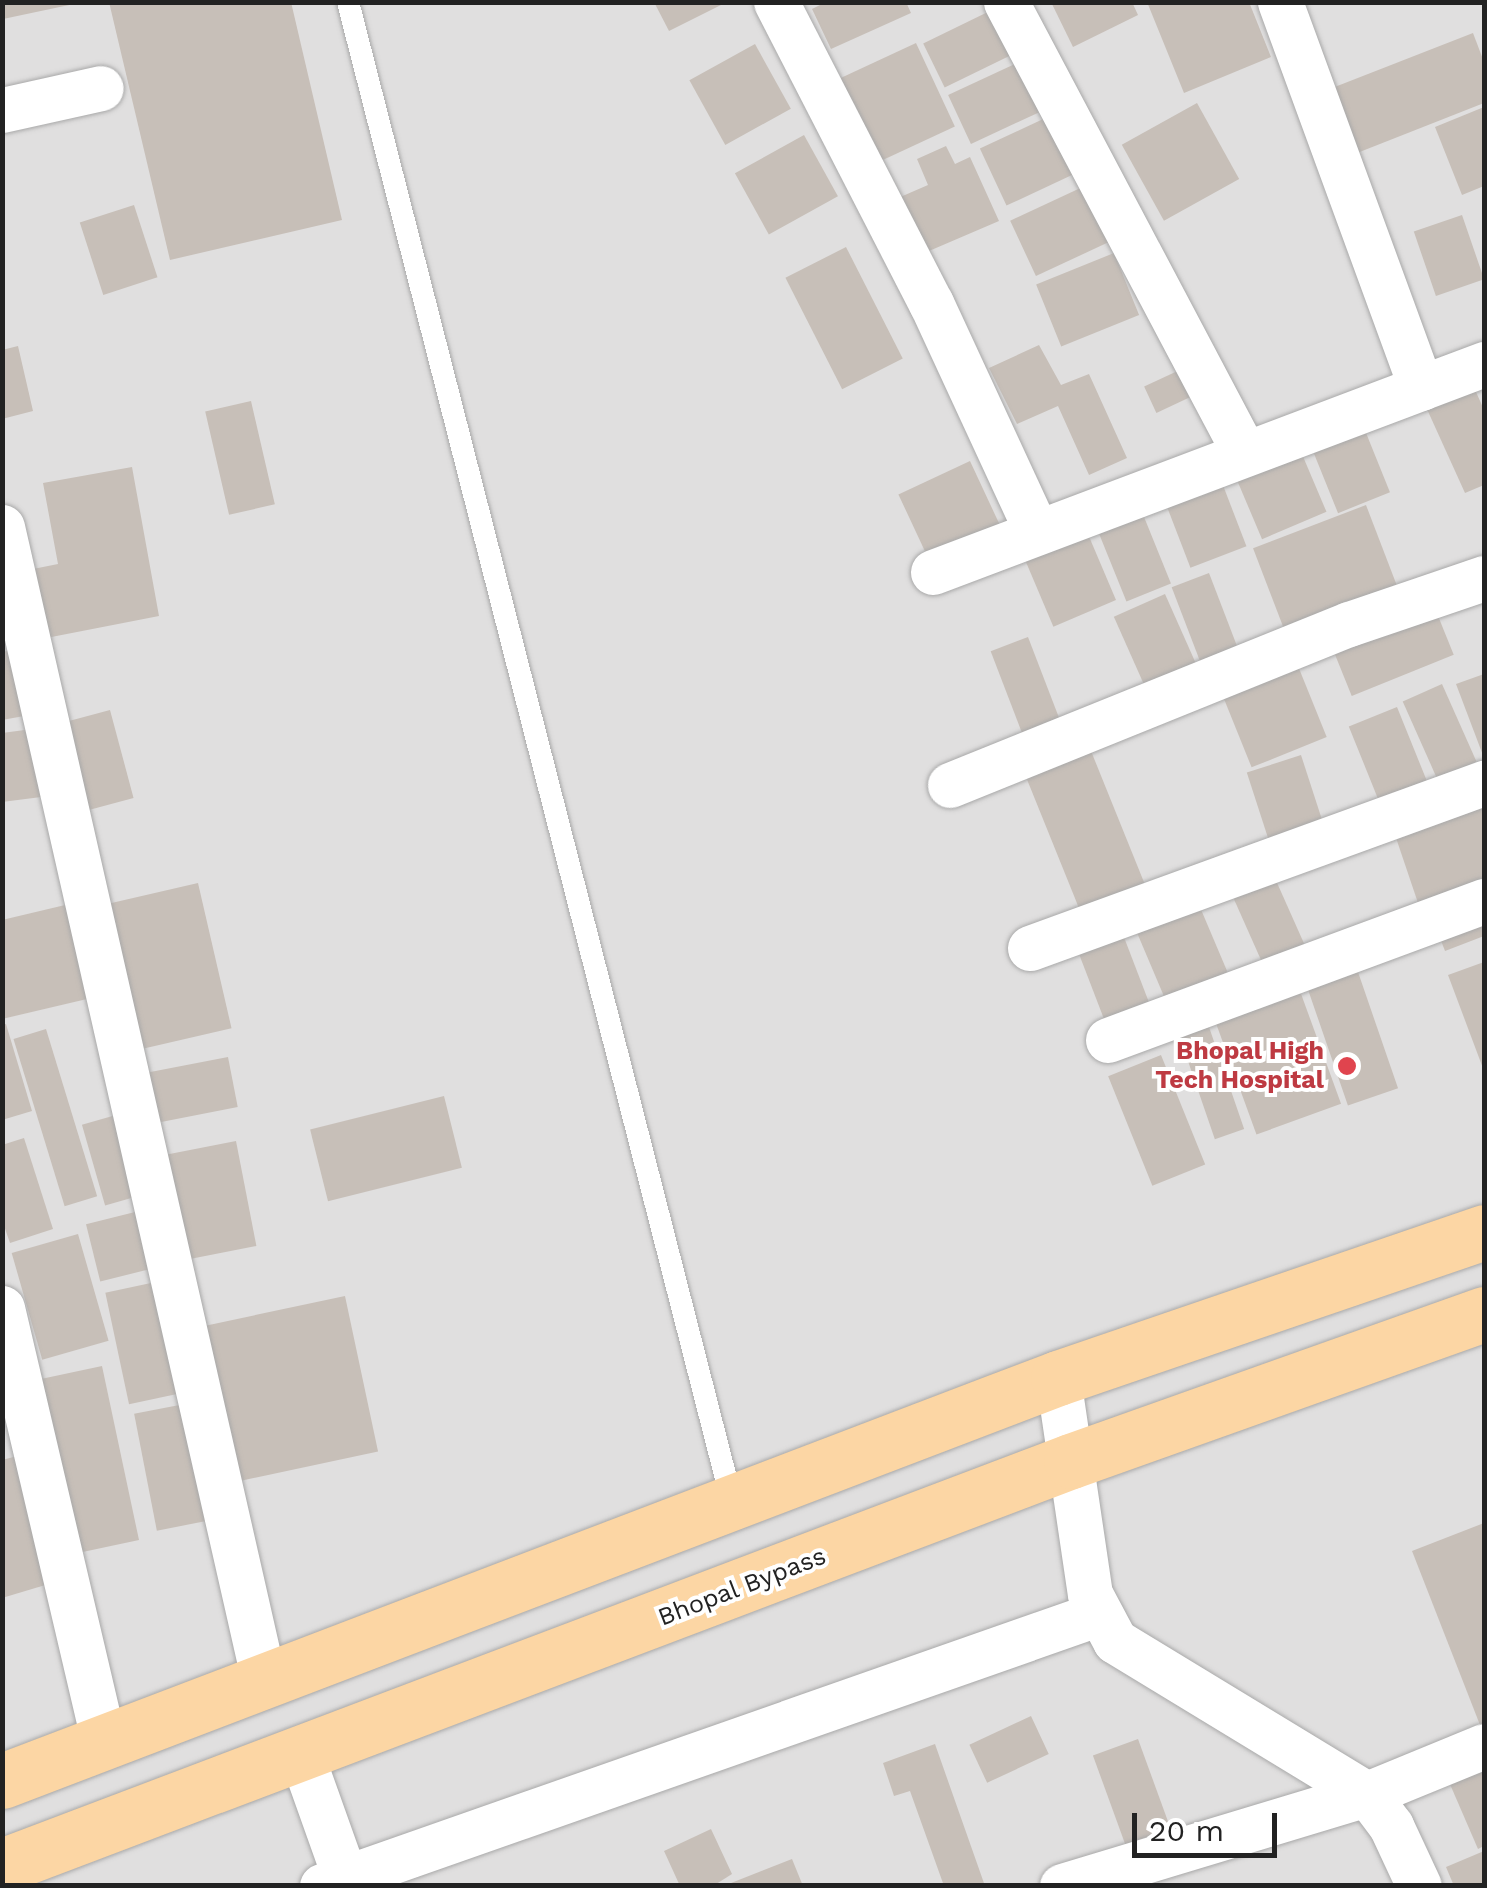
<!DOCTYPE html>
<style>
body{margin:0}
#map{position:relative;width:1487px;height:1888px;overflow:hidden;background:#f2efe9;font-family:"Work Sans",sans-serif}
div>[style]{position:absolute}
.residential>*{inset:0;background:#e0dfdf;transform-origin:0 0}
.building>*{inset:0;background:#c7bfb8;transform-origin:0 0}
.roads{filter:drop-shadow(0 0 2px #a9a9a9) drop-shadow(0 0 2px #a9a9a9)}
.service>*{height:22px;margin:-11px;padding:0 11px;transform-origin:11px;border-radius:11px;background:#fff}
.minor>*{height:45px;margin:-22.5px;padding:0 22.5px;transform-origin:22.5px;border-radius:22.5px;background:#fff}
.primary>*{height:55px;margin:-27.5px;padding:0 27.5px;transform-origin:27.5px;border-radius:27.5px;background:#fcd6a4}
.dots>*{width:28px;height:28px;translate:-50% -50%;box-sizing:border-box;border:5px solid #fff;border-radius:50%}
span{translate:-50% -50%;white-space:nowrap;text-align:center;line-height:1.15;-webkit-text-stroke:8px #fff;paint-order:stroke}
.health-label{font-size:25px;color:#be3a42;font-weight:700}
.right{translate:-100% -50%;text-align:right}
.street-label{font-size:25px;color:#222}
.frame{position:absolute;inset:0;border:5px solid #222;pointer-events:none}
.scale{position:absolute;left:1132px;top:1813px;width:145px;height:45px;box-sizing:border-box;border:5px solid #222;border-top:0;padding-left:12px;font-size:30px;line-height:35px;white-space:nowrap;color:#222;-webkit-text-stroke:8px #fff;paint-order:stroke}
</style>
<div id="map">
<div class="residential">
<div style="left:3px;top:3px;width:1481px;height:1883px"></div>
</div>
<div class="building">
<div style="clip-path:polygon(3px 2px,74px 2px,74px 4px,3px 19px)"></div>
<div style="clip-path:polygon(109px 2px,291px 2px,342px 220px,170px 260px)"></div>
<div style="clip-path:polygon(654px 2px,727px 2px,669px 31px)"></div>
<div style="clip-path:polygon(826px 2px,906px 2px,911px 13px,831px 49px,812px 9px)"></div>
<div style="clip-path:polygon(1051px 2px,1132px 2px,1138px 15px,1073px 47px)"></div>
<div style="clip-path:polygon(1147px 2px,1249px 2px,1271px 57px,1184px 93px)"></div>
<div style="left:996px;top:8px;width:49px;height:81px;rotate:64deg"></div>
<div style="clip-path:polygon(1473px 33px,1484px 62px,1484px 103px,1352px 155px,1327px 90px)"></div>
<div style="left:916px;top:43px;width:92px;height:89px;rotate:65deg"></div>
<div style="left:755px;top:44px;width:74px;height:75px;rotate:61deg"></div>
<div style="left:1017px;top:63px;width:54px;height:76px;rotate:65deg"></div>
<div style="left:1197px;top:103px;width:87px;height:86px;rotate:61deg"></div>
<div style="clip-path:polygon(1484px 107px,1484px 186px,1462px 195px,1435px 127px)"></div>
<div style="left:1056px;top:113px;width:63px;height:84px;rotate:65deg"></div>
<div style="left:804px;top:135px;width:70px;height:79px;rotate:61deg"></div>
<div style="clip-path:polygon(946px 146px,955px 164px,970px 157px,999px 221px,922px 254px,898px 198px,928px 185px,917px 159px)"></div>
<div style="left:1089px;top:184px;width:61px;height:87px;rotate:65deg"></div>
<div style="left:134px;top:205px;width:76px;height:57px;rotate:72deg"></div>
<div style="left:1462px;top:215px;width:68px;height:51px;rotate:71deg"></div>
<div style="left:846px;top:247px;width:125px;height:68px;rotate:63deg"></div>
<div style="left:1114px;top:253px;width:67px;height:84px;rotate:68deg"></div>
<div style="clip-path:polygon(1039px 345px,1061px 385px,1089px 374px,1127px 458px,1089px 475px,1058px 406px,1017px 424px,989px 368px)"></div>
<div style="clip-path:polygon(18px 346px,33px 411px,2px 419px,2px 350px)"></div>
<div style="left:1184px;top:368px;width:29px;height:44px;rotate:65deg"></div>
<div style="clip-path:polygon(1473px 385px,1484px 410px,1484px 485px,1465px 493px,1426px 407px)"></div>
<div style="left:251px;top:401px;width:106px;height:47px;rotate:77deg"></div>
<div style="left:1360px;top:418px;width:80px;height:56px;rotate:68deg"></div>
<div style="left:1296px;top:440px;width:78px;height:70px;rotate:67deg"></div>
<div style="left:970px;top:461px;width:75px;height:79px;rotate:65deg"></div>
<div style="clip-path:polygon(132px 467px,159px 616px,36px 640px,23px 571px,58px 564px,43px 483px)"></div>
<div style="left:1216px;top:467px;width:85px;height:60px;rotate:69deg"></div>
<div style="left:1138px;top:502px;width:88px;height:48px;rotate:68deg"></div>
<div style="left:1366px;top:505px;width:92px;height:121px;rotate:69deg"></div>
<div style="left:1082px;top:520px;width:87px;height:68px;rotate:67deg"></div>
<div style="left:1209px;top:573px;width:92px;height:40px;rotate:69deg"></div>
<div style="left:1165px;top:594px;width:85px;height:56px;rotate:66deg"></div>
<div style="left:1432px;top:601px;width:58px;height:110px;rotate:68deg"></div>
<div style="left:1028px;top:637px;width:93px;height:40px;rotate:69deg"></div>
<div style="clip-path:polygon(22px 648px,35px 714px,2px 720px,2px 652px)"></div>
<div style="left:1296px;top:661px;width:82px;height:81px;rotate:68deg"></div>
<div style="clip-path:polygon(1484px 674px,1484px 758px,1456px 684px)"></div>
<div style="left:1442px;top:684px;width:85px;height:43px;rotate:66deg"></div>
<div style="left:1397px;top:707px;width:79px;height:52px;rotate:68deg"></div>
<div style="left:110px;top:710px;width:91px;height:54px;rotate:75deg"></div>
<div style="clip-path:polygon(40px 728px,49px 796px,2px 802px,2px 733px)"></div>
<div style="left:1089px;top:746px;width:159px;height:70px;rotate:68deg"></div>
<div style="left:1301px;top:755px;width:83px;height:57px;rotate:72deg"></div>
<div style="clip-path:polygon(1484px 794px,1484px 879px,1418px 903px,1392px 826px)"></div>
<div style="left:1270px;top:867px;width:90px;height:46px;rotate:66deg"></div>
<div style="left:198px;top:883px;width:149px;height:101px;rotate:77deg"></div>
<div style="left:1194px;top:893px;width:86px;height:68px;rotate:67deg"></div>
<div style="clip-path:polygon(82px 901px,104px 995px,2px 1019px,2px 920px)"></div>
<div style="clip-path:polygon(1484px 907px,1484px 936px,1445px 951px,1435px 925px)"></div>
<div style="left:1122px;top:932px;width:80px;height:48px;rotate:69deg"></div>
<div style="clip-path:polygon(1484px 962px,1484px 1071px,1448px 975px)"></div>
<div style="left:1358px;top:972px;width:123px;height:53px;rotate:71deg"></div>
<div style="left:1300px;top:991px;width:120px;height:90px;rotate:70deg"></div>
<div style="clip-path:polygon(6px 1024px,32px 1111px,2px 1120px,2px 1025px)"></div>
<div style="left:1209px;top:1027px;width:108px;height:31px;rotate:71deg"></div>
<div style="left:46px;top:1029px;width:175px;height:34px;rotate:73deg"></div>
<div style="left:1161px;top:1055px;width:118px;height:57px;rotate:68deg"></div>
<div style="left:228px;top:1057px;width:51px;height:91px;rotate:79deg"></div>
<div style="left:444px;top:1096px;width:74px;height:138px;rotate:76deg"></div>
<div style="left:130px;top:1111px;width:84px;height:50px;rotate:74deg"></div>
<div style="clip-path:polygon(24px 1138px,53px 1229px,10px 1243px,2px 1220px,2px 1145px)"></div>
<div style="left:236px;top:1141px;width:107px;height:82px;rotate:79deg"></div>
<div style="left:151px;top:1208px;width:59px;height:67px;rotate:76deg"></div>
<div style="left:78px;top:1234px;width:111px;height:69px;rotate:74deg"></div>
<div style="left:165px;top:1280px;width:114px;height:61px;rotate:78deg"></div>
<div style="left:345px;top:1296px;width:159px;height:145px;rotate:78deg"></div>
<div style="left:102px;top:1366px;width:178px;height:66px;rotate:78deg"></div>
<div style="left:195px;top:1402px;width:119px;height:62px;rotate:79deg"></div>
<div style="clip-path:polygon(25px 1454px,62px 1580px,2px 1598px,2px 1460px)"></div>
<div style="clip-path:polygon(1484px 1523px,1484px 1723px,1480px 1725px,1412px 1551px)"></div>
<div style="left:1031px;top:1716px;width:42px;height:68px;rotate:65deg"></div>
<div style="left:1138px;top:1739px;width:95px;height:48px;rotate:70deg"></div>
<div style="clip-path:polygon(935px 1744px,985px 1886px,944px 1886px,910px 1791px,894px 1796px,883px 1763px)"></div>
<div style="clip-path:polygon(1484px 1757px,1484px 1846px,1478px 1849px,1446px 1775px)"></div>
<div style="clip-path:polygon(711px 1829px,732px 1874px,713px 1886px,680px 1886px,664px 1851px)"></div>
<div style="clip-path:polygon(1484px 1851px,1484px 1886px,1454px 1886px,1446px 1867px)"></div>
<div style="clip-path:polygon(792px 1859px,803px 1886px,726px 1886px,726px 1885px)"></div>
</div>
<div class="roads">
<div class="service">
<div style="left:348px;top:2px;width:1548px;rotate:75.64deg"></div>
</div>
<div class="minor">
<div style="left:776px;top:2px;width:339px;rotate:62.8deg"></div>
<div style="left:931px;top:303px;width:252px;rotate:65.2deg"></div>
<div style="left:1006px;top:2px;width:511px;rotate:62.13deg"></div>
<div style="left:1280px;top:2px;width:411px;rotate:69.9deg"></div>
<div style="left:2px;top:110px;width:101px;rotate:-12.5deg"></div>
<div style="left:2px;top:527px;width:1183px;rotate:77.21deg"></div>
<div style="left:933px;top:572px;width:589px;rotate:-20.68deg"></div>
<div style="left:950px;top:785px;width:430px;rotate:-22deg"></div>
<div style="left:1349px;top:624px;width:143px;rotate:-18.8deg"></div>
<div style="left:1030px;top:948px;width:483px;rotate:-20deg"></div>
<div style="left:1108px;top:1040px;width:401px;rotate:-20.3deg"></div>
<div style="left:2px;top:1308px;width:446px;rotate:76.8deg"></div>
<div style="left:1058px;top:1378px;width:218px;rotate:81.6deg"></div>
<div style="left:1090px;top:1594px;width:53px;rotate:62deg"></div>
<div style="left:1115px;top:1641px;width:295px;rotate:31.3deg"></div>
<div style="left:1367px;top:1794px;width:40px;rotate:53deg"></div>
<div style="left:1391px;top:1826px;width:66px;rotate:65deg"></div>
<div style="left:301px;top:1754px;width:140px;rotate:70.4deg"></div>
<div style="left:322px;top:1886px;width:821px;rotate:-19.34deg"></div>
<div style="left:1062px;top:1886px;width:319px;rotate:-16.8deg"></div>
<div style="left:1367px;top:1794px;width:126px;rotate:-22.3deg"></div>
</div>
<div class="primary">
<div style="left:2px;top:1781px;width:1130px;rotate:-20.89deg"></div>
<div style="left:1058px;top:1378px;width:450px;rotate:-18.9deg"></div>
<div style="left:2px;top:1866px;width:1143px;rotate:-20.75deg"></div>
<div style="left:1071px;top:1461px;width:438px;rotate:-19.6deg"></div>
</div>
</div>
<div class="dots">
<div style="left:1347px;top:1066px;background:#e0444e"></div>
</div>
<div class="health-label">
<span class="right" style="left:1324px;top:1066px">Bhopal High<br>Tech Hospital</span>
</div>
<div class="street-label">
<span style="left:742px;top:1587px;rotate:-21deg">Bhopal Bypass</span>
</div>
<div class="frame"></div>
<div class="scale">20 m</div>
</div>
